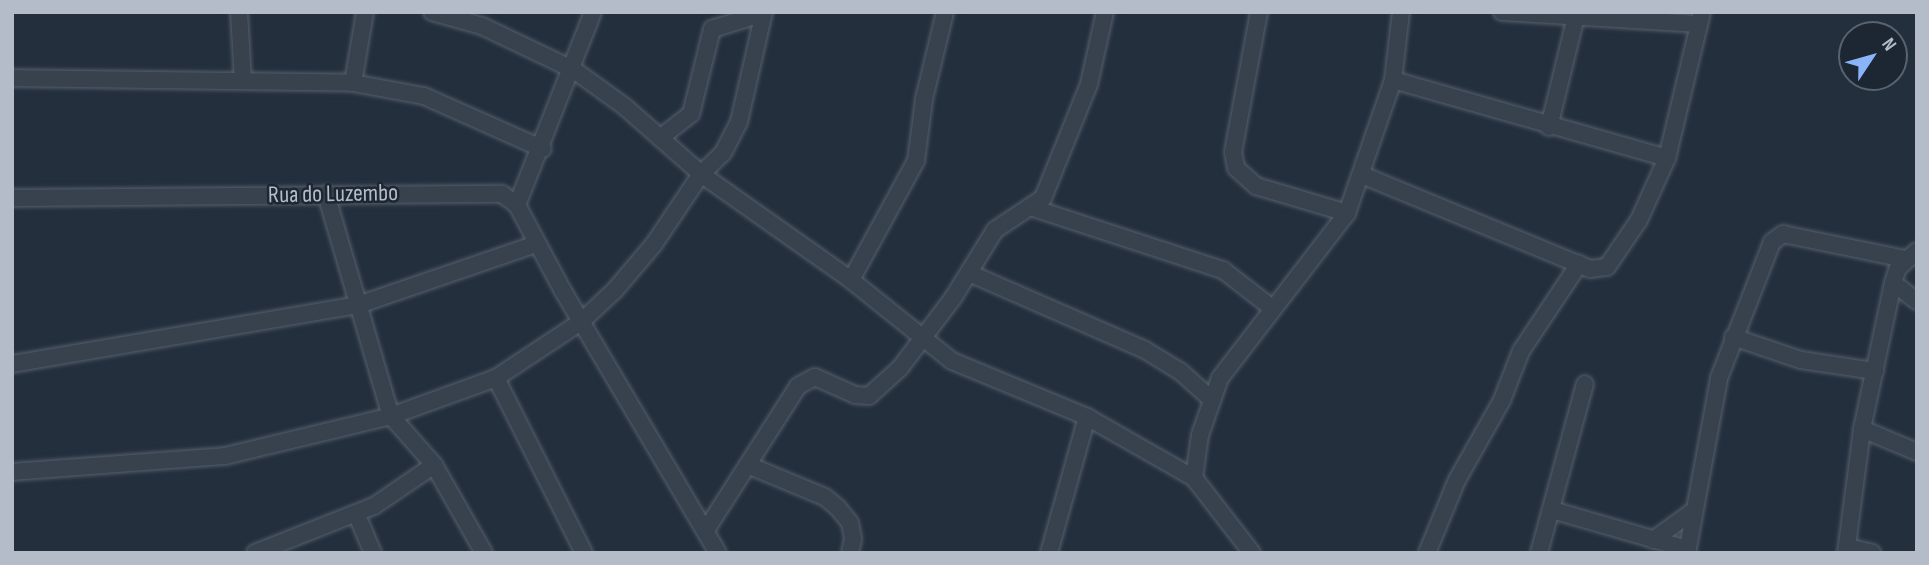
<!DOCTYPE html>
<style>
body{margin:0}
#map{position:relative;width:1929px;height:565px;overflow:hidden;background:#242f3e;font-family:"Sofia Sans Condensed",sans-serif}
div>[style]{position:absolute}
.roads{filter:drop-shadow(0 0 2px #565f6c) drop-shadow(0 0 2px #565f6c)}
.minor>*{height:16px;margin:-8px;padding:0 8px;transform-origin:8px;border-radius:8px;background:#38414e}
span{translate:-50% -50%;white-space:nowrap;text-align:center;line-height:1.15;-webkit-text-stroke:5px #1d2633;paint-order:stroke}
.street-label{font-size:24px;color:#b4bcc9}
.frame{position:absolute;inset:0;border:14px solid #b4bcc9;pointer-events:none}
.north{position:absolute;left:1838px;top:21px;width:70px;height:70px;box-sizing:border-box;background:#1d2633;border:2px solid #59626f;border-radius:50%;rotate:54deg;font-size:19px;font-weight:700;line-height:28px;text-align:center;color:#b4bcc9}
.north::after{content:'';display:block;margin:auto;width:24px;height:32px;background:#8ab4f8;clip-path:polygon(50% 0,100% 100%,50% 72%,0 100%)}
</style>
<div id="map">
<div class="roads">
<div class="minor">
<div style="left:239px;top:12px;width:69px;rotate:86.7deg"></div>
<div style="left:365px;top:12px;width:72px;rotate:99.6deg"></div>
<div style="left:353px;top:83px;width:72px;rotate:10.4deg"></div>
<div style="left:424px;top:96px;width:130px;rotate:24deg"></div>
<div style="left:432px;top:12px;width:52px;rotate:15.6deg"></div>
<div style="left:482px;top:26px;width:102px;rotate:25.6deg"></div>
<div style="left:574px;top:70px;width:62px;rotate:35.8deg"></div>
<div style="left:624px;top:106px;width:103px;rotate:41.4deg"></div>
<div style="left:701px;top:174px;width:184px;rotate:35.2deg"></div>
<div style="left:851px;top:280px;width:129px;rotate:38.7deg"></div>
<div style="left:952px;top:361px;width:146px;rotate:22.5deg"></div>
<div style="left:1087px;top:417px;width:123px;rotate:29.7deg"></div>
<div style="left:1194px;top:478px;width:95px;rotate:52.3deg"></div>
<div style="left:1259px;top:12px;width:142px;rotate:100.5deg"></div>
<div style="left:1233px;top:152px;width:16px;rotate:79deg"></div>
<div style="left:1236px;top:168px;width:27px;rotate:42deg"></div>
<div style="left:1256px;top:186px;width:95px;rotate:16.5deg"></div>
<div style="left:1502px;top:12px;width:197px;rotate:3.5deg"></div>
<div style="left:12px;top:78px;width:341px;rotate:0.8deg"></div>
<div style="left:1393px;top:80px;width:285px;rotate:15.9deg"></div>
<div style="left:1549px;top:127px;width:118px;rotate:-76.3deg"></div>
<div style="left:660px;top:138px;width:39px;rotate:-38deg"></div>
<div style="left:691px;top:114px;width:88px;rotate:-76.1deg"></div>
<div style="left:712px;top:29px;width:54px;rotate:-17.1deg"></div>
<div style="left:1362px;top:175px;width:247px;rotate:22.4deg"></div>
<div style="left:1590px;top:269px;width:17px;rotate:-7deg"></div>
<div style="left:1607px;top:267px;width:57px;rotate:-55.8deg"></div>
<div style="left:1639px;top:220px;width:68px;rotate:-65.7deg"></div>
<div style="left:1667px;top:158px;width:150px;rotate:-76.5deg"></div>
<div style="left:326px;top:194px;width:231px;rotate:73.7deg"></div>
<div style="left:391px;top:416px;width:65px;rotate:48.7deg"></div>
<div style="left:434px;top:465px;width:101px;rotate:60.4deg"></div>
<div style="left:12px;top:198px;width:490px;rotate:-0.5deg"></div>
<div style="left:502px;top:194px;width:19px;rotate:36deg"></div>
<div style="left:517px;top:205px;width:98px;rotate:61.9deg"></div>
<div style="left:563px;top:291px;width:304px;rotate:59.4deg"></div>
<div style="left:517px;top:205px;width:207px;rotate:-68.5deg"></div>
<div style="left:1030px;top:207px;width:203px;rotate:18.1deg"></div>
<div style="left:1223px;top:270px;width:62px;rotate:37.8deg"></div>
<div style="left:969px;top:273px;width:192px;rotate:23.6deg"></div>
<div style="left:1145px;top:350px;width:42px;rotate:31.4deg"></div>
<div style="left:1181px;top:372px;width:40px;rotate:42deg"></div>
<div style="left:851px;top:280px;width:136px;rotate:-61.4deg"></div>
<div style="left:916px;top:161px;width:63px;rotate:-82.6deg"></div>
<div style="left:924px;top:99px;width:89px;rotate:-76.4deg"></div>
<div style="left:1893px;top:283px;width:30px;rotate:37deg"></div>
<div style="left:1733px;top:337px;width:72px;rotate:18.7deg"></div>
<div style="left:1801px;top:360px;width:75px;rotate:8.5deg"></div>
<div style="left:12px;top:364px;width:351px;rotate:-9.7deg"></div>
<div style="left:358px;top:305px;width:188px;rotate:-18.9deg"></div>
<div style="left:496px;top:378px;width:196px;rotate:63.3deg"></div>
<div style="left:1862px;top:429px;width:60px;rotate:22.7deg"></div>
<div style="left:750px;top:466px;width:81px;rotate:22.5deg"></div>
<div style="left:825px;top:497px;width:17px;rotate:40deg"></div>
<div style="left:838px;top:508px;width:19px;rotate:51deg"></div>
<div style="left:850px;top:523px;width:16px;rotate:79deg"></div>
<div style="left:853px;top:539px;width:14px;rotate:102deg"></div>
<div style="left:12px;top:472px;width:214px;rotate:-4.3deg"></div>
<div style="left:225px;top:456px;width:171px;rotate:-13.5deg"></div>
<div style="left:391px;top:416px;width:112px;rotate:-19.9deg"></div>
<div style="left:496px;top:378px;width:103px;rotate:-33.5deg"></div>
<div style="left:582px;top:321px;width:45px;rotate:-43.2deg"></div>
<div style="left:615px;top:290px;width:60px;rotate:-49.7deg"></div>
<div style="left:654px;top:244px;width:84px;rotate:-56.1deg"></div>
<div style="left:701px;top:174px;width:30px;rotate:-44deg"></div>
<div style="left:723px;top:153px;width:35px;rotate:-63deg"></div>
<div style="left:739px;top:122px;width:113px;rotate:-77.2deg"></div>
<div style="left:1194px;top:478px;width:43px;rotate:-82.1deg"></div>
<div style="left:1200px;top:435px;width:60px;rotate:-70.7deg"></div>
<div style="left:1220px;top:378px;width:208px;rotate:-52.4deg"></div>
<div style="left:1347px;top:213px;width:141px;rotate:-70.9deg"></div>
<div style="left:1393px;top:80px;width:68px;rotate:-83.3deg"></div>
<div style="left:1552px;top:510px;width:141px;rotate:16.1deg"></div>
<div style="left:356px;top:513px;width:43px;rotate:67deg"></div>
<div style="left:706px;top:530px;width:171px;rotate:-57.4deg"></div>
<div style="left:798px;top:386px;width:19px;rotate:-28deg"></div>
<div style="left:815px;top:377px;width:44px;rotate:24.2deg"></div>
<div style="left:855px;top:395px;width:14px;rotate:4deg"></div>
<div style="left:869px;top:396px;width:42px;rotate:-42.1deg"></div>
<div style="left:900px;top:368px;width:88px;rotate:-52.9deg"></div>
<div style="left:953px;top:298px;width:80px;rotate:-58.3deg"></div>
<div style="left:995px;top:230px;width:58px;rotate:-33.7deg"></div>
<div style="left:1043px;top:198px;width:123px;rotate:-68deg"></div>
<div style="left:1089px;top:84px;width:74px;rotate:-77.5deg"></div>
<div style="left:1653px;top:540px;width:48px;rotate:-35.7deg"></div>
<div style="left:1847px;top:547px;width:26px;rotate:13deg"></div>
<div style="left:255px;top:553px;width:128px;rotate:-21.6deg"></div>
<div style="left:374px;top:506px;width:73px;rotate:-34.3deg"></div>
<div style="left:1049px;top:553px;width:141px;rotate:-74.4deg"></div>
<div style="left:1427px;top:553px;width:79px;rotate:-67.7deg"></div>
<div style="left:1457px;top:480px;width:92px;rotate:-60.6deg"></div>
<div style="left:1502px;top:400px;width:53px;rotate:-68.8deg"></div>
<div style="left:1521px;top:351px;width:105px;rotate:-56.3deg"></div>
<div style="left:1539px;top:553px;width:175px;rotate:-74.8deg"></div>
<div style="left:1687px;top:553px;width:178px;rotate:-79.6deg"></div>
<div style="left:1719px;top:378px;width:146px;rotate:-68.7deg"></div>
<div style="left:1772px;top:242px;width:14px;rotate:-36deg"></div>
<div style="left:1783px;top:234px;width:125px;rotate:11.6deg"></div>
<div style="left:1846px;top:553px;width:125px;rotate:-82.6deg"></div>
<div style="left:1862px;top:429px;width:149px;rotate:-78deg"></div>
<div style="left:1893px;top:283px;width:16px;rotate:-72deg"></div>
<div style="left:1898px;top:268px;width:25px;rotate:-42deg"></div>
</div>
</div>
<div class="street-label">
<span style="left:333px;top:194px;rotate:-1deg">Rua do Luzembo</span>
</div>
<div class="frame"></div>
<div class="north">N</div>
</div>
